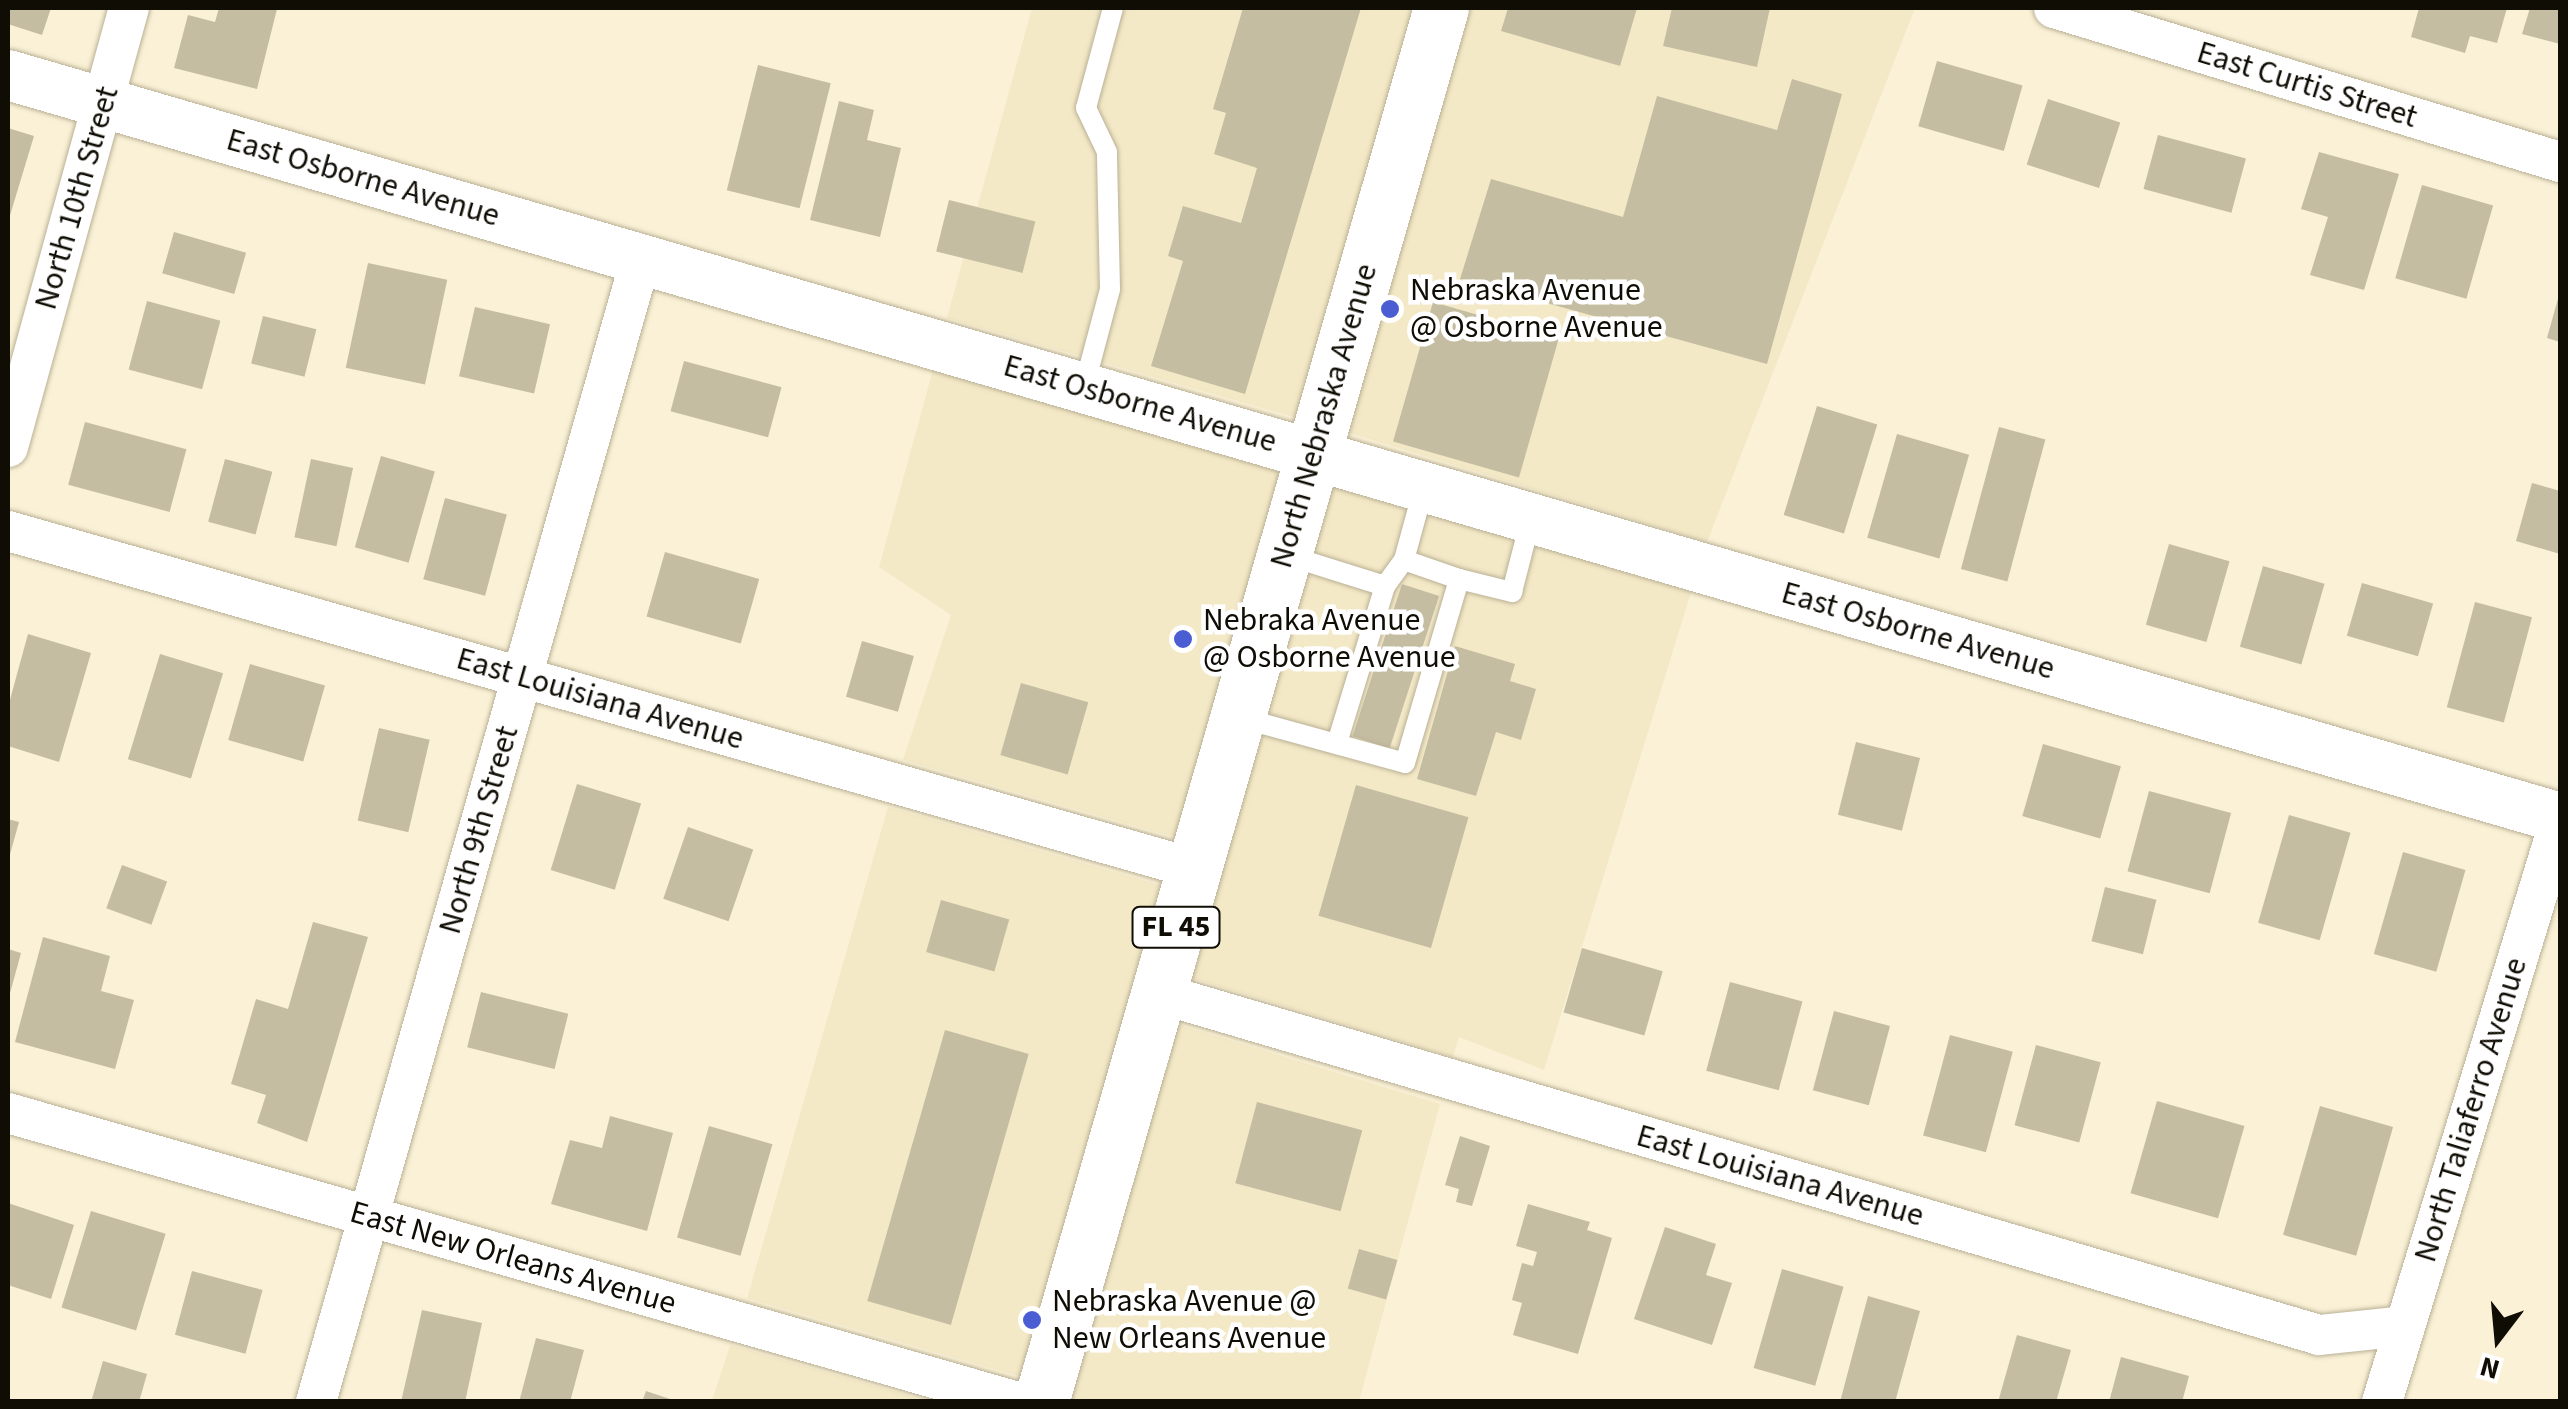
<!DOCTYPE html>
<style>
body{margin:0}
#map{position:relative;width:2568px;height:1409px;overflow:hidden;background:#faf1d6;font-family:"Source Sans 3",sans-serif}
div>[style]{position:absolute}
.built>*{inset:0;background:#f4e9c6;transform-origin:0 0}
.building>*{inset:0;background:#c5bda2;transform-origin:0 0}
.roads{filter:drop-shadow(0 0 2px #b9b096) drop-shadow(0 0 2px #b9b096)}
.service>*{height:20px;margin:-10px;padding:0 10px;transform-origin:10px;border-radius:10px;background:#fff}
.minor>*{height:40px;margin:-20px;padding:0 20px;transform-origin:20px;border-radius:20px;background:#fff}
.tertiary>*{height:50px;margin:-25px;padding:0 25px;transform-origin:25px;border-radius:25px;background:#fff}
.primary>*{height:55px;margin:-27.5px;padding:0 27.5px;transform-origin:27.5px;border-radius:27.5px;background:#fff}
.dots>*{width:28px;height:28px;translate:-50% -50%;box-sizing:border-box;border:5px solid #fff;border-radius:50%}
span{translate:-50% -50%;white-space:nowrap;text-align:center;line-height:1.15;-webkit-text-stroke:9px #fff;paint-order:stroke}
.shield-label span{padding:2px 8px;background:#fff;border:2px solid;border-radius:8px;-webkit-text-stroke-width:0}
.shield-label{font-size:30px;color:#100d05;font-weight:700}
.street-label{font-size:32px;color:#100d05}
.poi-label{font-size:32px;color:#100d05}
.left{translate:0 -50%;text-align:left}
.frame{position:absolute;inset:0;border:10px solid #100d05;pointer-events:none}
.north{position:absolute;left:2448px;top:1289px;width:100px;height:100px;-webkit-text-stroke:8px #fff;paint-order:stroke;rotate:196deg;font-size:28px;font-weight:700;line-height:40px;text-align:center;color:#100d05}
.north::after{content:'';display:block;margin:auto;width:35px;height:45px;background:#100d05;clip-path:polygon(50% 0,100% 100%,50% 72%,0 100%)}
</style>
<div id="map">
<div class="built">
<div style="clip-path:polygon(1032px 8px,1418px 8px,1301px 419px,947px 318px)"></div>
<div style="clip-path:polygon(1464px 8px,1915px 8px,1707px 542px,1343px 431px)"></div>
<div style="clip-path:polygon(934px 366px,1287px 467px,1178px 838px,903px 760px,951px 615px,879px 567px)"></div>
<div style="clip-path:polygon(1329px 479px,1692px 589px,1544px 1070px,1459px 1037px,1453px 1057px,1185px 976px)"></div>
<div style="left:888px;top:807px;width:288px;height:511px;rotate:16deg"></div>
<div style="clip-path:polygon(1173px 1023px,1440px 1104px,1359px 1401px,1064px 1402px)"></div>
<div style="clip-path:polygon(730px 1345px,928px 1401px,712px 1401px)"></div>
</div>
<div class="building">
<div style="clip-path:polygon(8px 8px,51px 8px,42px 35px,8px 24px)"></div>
<div style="clip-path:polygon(219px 8px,277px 9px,257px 89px,174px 68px,188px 15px,215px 22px)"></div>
<div style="clip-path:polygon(1243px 8px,1361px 8px,1245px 394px,1151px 366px,1183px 261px,1168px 256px,1183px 206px,1241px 223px,1257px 168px,1214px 154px,1226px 113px,1213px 109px)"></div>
<div style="clip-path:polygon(1508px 8px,1637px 8px,1620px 66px,1501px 31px)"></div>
<div style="clip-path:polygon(1672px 8px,1770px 8px,1757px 67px,1663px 46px)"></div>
<div style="clip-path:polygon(2419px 8px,2507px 8px,2497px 43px,2470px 36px,2465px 53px,2411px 37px)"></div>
<div style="clip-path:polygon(2530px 8px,2560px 8px,2560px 44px,2522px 34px)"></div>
<div style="left:1937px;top:61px;width:89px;height:68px;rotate:16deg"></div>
<div style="left:758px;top:65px;width:75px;height:129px;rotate:14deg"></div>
<div style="clip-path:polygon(1792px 79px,1842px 94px,1767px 364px,1460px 279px,1491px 179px,1623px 217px,1657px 96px,1777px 130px)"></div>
<div style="left:2048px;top:99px;width:76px;height:69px;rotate:18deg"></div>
<div style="clip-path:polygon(839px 101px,874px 110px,867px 140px,901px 148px,880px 237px,810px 220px)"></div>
<div style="clip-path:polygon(8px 128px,34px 136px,8px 222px)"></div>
<div style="left:2158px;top:135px;width:91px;height:56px;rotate:15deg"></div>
<div style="clip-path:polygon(2319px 152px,2399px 174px,2364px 290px,2310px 275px,2328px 217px,2301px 209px)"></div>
<div style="left:2422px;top:185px;width:74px;height:97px;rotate:16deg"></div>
<div style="left:949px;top:200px;width:89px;height:53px;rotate:14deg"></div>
<div style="left:174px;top:232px;width:75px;height:43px;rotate:16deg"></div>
<div style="left:368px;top:263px;width:81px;height:107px;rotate:12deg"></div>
<div style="clip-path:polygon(2559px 295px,2560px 295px,2560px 342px,2547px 338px)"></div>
<div style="left:147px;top:301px;width:76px;height:71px;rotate:15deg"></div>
<div style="left:1433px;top:302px;width:131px;height:145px;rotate:16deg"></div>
<div style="left:475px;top:307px;width:77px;height:71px;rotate:13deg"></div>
<div style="left:263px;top:316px;width:55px;height:49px;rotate:14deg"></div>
<div style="left:684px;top:361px;width:101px;height:52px;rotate:15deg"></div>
<div style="left:1817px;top:406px;width:63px;height:114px;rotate:17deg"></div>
<div style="left:85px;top:422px;width:105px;height:65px;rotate:15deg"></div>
<div style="left:1999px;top:427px;width:48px;height:147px;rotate:15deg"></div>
<div style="left:1897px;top:434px;width:75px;height:108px;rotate:16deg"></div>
<div style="left:381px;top:456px;width:56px;height:95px;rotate:16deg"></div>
<div style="left:225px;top:459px;width:49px;height:65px;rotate:15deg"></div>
<div style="left:311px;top:459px;width:43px;height:80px;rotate:12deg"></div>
<div style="clip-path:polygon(2532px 483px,2560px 491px,2560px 554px,2516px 541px)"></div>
<div style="left:445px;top:498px;width:64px;height:84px;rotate:15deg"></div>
<div style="left:2169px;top:544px;width:63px;height:84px;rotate:16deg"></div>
<div style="left:665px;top:552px;width:98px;height:67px;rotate:16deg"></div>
<div style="left:2263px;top:566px;width:64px;height:84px;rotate:16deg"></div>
<div style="left:2362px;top:583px;width:74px;height:55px;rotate:16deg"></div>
<div style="left:1402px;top:584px;width:39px;height:160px;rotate:18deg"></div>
<div style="left:2475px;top:602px;width:59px;height:109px;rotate:15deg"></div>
<div style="clip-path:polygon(28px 634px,91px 653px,59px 762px,8px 746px,8px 707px)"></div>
<div style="left:862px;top:641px;width:54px;height:58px;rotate:16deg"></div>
<div style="clip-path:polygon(1455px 646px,1515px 664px,1510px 681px,1536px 689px,1521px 740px,1496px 732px,1476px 796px,1417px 779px)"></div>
<div style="left:160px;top:654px;width:66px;height:110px;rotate:17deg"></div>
<div style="left:250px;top:664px;width:78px;height:79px;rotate:16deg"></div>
<div style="left:1021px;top:683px;width:70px;height:75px;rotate:16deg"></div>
<div style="left:379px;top:728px;width:52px;height:95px;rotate:13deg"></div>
<div style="left:1856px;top:742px;width:66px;height:75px;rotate:14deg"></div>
<div style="left:2043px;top:744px;width:81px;height:75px;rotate:16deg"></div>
<div style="left:577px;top:784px;width:67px;height:90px;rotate:17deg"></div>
<div style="left:1356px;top:785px;width:117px;height:136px;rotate:16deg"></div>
<div style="left:2149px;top:791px;width:85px;height:83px;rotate:15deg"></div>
<div style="left:2289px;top:815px;width:64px;height:112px;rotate:16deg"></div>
<div style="clip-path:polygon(8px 819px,19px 822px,9px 858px,8px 858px)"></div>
<div style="left:688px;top:827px;width:69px;height:76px;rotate:19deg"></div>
<div style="left:2403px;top:852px;width:65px;height:106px;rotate:16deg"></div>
<div style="left:122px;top:865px;width:48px;height:46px;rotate:20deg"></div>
<div style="left:2105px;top:887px;width:53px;height:56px;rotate:14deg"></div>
<div style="left:941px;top:900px;width:71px;height:54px;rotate:16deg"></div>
<div style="clip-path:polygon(313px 922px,368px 937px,307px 1142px,257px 1123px,266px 1095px,231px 1084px,256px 999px,288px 1009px)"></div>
<div style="clip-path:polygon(43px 937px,110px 956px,101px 991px,134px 1000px,115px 1069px,15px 1042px)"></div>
<div style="left:1582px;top:948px;width:84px;height:67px;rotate:16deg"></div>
<div style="clip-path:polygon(8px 949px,21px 953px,9px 997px,8px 997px)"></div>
<div style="left:1730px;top:982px;width:75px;height:92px;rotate:15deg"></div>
<div style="left:481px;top:992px;width:90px;height:57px;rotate:14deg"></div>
<div style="left:1834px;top:1011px;width:58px;height:82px;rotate:15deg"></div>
<div style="left:945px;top:1030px;width:87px;height:282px;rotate:16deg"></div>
<div style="left:1950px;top:1035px;width:65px;height:104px;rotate:15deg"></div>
<div style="left:2036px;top:1045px;width:67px;height:83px;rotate:15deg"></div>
<div style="left:2157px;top:1101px;width:91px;height:96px;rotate:16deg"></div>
<div style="left:1257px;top:1102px;width:109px;height:84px;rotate:15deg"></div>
<div style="left:2320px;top:1106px;width:76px;height:134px;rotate:16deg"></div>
<div style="clip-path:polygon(610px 1116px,673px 1133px,647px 1231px,551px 1204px,570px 1140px,602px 1148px)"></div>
<div style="left:709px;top:1126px;width:66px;height:116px;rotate:16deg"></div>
<div style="clip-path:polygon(1460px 1136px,1490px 1146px,1472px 1206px,1456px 1202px,1459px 1189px,1445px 1185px)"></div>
<div style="clip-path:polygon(8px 1203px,74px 1225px,51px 1299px,8px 1285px)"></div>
<div style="clip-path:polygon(1528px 1204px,1590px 1222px,1587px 1230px,1612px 1238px,1578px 1354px,1513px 1335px,1522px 1303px,1512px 1300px,1522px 1263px,1533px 1266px,1537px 1252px,1516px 1246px)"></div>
<div style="left:91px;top:1211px;width:78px;height:101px;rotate:17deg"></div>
<div style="clip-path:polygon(1665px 1227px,1716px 1244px,1706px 1275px,1732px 1283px,1712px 1345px,1634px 1319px)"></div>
<div style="left:1359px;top:1249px;width:40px;height:41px;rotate:16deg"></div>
<div style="left:1782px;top:1269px;width:64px;height:103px;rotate:16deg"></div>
<div style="left:192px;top:1271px;width:73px;height:66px;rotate:15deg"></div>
<div style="clip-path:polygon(1868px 1296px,1920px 1311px,1895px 1402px,1840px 1402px)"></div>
<div style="clip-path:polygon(422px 1310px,482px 1323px,465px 1402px,401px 1402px)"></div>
<div style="clip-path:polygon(2017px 1335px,2071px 1350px,2056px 1402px,1998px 1402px)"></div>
<div style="clip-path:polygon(536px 1338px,584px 1350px,570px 1402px,519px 1402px)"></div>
<div style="clip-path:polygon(2121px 1357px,2189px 1376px,2182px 1402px,2109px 1402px)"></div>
<div style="clip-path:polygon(103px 1361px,147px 1374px,139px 1402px,91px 1402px)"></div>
<div style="clip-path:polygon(646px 1391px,676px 1401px,675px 1402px,642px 1402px)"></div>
</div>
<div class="roads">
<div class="service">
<div style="left:1084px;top:387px;width:101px;rotate:-75.1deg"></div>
<div style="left:1110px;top:289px;width:137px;rotate:-91.3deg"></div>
<div style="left:1107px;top:152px;width:49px;rotate:-115.5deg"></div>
<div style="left:1086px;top:108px;width:104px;rotate:-74.9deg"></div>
<div style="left:1286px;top:555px;width:104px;rotate:17.4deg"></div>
<div style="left:1385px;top:586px;width:164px;rotate:107deg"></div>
<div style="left:1404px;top:560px;width:58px;rotate:19.1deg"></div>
<div style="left:1385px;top:586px;width:32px;rotate:-54deg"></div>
<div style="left:1404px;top:560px;width:76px;rotate:-74.7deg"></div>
<div style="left:1238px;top:717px;width:173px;rotate:15.4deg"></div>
<div style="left:1405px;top:763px;width:192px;rotate:-73.6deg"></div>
<div style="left:1459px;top:579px;width:55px;rotate:13.8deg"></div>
<div style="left:1512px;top:592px;width:76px;rotate:-75.6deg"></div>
</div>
<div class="minor">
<div style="left:2054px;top:8px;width:529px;rotate:16.93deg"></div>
<div style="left:8px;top:447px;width:455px;rotate:-74.6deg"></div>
<div style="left:8px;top:531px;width:1231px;rotate:15.89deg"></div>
<div style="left:1158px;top:993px;width:1210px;rotate:16.41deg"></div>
<div style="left:2319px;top:1335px;width:85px;rotate:-6deg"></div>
<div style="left:8px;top:1113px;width:1051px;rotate:15.97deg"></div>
<div style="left:316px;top:1402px;width:1189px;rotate:-74.14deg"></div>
<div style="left:2382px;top:1402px;width:609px;rotate:-72.99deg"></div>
</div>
<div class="tertiary">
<div style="left:8px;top:75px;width:2658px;rotate:16.23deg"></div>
</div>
<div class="primary">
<div style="left:1041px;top:1402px;width:1450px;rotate:-73.99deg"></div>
</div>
</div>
<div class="dots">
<div style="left:1390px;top:309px;background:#4b5dd2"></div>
<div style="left:1183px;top:639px;background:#4b5dd2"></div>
<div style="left:1032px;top:1320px;background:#4b5dd2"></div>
</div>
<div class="shield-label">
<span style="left:1176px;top:927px">FL 45</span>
</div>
<div class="street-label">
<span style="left:2307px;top:85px;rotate:17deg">East Curtis Street</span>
<span style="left:363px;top:178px;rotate:16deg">East Osborne Avenue</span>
<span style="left:77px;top:198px;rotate:-74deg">North 10th Street</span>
<span style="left:1140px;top:404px;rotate:16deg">East Osborne Avenue</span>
<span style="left:1324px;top:416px;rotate:-74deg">North Nebraska Avenue</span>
<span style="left:1918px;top:631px;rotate:16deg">East Osborne Avenue</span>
<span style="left:600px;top:699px;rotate:16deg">East Louisiana Avenue</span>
<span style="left:479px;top:830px;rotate:-74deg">North 9th Street</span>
<span style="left:2471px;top:1110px;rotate:-73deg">North Taliaferro Avenue</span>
<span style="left:1780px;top:1176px;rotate:16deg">East Louisiana Avenue</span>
<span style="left:513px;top:1258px;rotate:16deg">East New Orleans Avenue</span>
</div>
<div class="poi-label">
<span class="left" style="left:1410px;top:309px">Nebraska Avenue<br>@ Osborne Avenue</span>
<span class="left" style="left:1203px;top:639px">Nebraka Avenue<br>@ Osborne Avenue</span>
<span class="left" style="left:1052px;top:1320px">Nebraska Avenue @<br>New Orleans Avenue</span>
</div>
<div class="frame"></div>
<div class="north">N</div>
</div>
